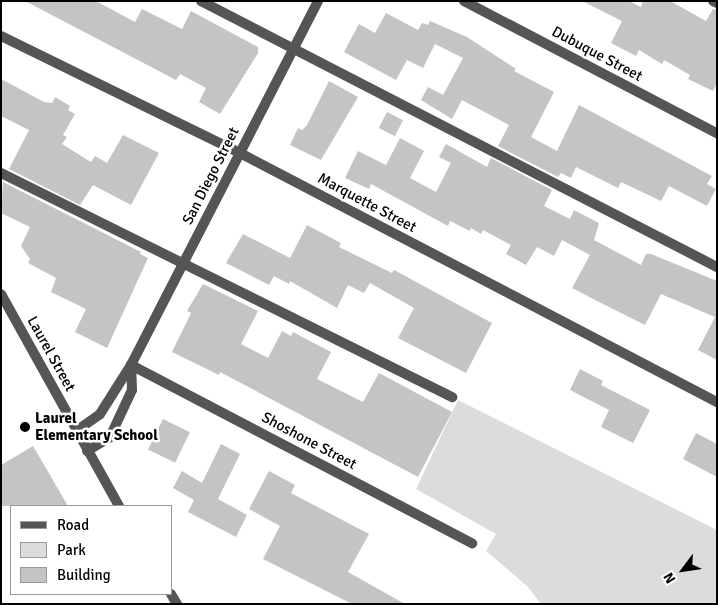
<!DOCTYPE html>
<style>
body{margin:0}
#map{position:relative;width:718px;height:605px;overflow:hidden;background:#fff;font-family:Signika,sans-serif}
div>[style]{position:absolute}
.green>*{inset:0;background:#dcdcdc}
.building>*{inset:0;background:#c4c4c4;transform-origin:0 0}
.service>*{height:10px;margin:-5px;padding:0 5px;transform-origin:5px;border-radius:5px;background:#555}
.minor>*{height:10px;margin:-5px;padding:0 5px;transform-origin:5px;border-radius:5px;background:#555}
.tertiary>*{height:10px;margin:-5px;padding:0 5px;transform-origin:5px;border-radius:5px;background:#555}
.dots>*{width:14px;height:14px;translate:-50% -50%;box-sizing:border-box;border:2px solid #fff;border-radius:50%}
span{translate:-50% -50%;white-space:nowrap;text-align:center;line-height:1.15;-webkit-text-stroke:5px #fff;paint-order:stroke}
.street-label{font-size:15px;color:#000}
.poi-label{font-size:15px;color:#000;font-weight:700}
.left{translate:0 -50%;text-align:left}
.frame{position:absolute;inset:0;border:2px solid #000;pointer-events:none}
.legend{position:absolute;left:10px;top:505px;width:162px;height:90px;box-sizing:border-box;background:#fff;border:1px solid #999;margin:0;padding:6px 9px;list-style:none;font-size:15px;color:#000}
.legend li{display:flex;align-items:center;gap:10px;height:25px}
.legend b{width:25px;border:1px solid #999}
.north{position:absolute;left:658px;top:545px;width:50px;height:50px;-webkit-text-stroke:4px #fff;paint-order:stroke;rotate:239deg;font-size:14px;font-weight:700;line-height:20px;text-align:center;color:#000}
.north::after{content:'';display:block;margin:auto;width:18px;height:22px;background:#000;clip-path:polygon(50% 0,100% 100%,50% 72%,0 100%)}
</style>
<div id="map">
<div class="green">
<div style="clip-path:polygon(458px 400px,717px 530px,717px 604px,541px 604px,528px 587px,486px 551px,496px 534px,416px 489px)"></div>
</div>
<div class="building">
<div style="clip-path:polygon(25px 1px,96px 1px,135px 22px,142px 9px,182px 29px,191px 11px,258px 47px,258px 53px,220px 114px,199px 102px,206px 88px,180px 74px,176px 80px)"></div>
<div style="clip-path:polygon(582px 1px,629px 1px,641px 7px,643px 1px,670px 1px,706px 21px,713px 9px,717px 10px,717px 83px,713px 91px,688px 79px,690px 75px,664px 60px,662px 64px,639px 50px,636px 56px,611px 43px,622px 21px)"></div>
<div style="clip-path:polygon(386px 13px,418px 30px,422px 23px,428px 25px,430px 21px,467px 37px,516px 69px,514px 71px,554px 92px,531px 137px,557px 151px,579px 105px,712px 176px,707px 184px,716px 189px,707px 206px,669px 186px,661px 201px,621px 182px,618px 188px,576px 167px,571px 178px,561px 173px,558px 177px,498px 146px,509px 125px,462px 100px,452px 119px,421px 100px,428px 87px,443px 95px,463px 58px,435px 44px,423px 68px,407px 60px,396px 80px,344px 52px,359px 24px,375px 33px)"></div>
<div style="clip-path:polygon(1px 79px,44px 102px,52px 103px,55px 97px,70px 106px,68px 110px,75px 114px,63px 135px,67px 137px,62px 144px,91px 162px,95px 156px,107px 163px,123px 135px,159px 153px,131px 205px,93px 185px,80px 205px,9px 169px,29px 130px,1px 116px)"></div>
<div style="clip-path:polygon(329px 81px,358px 97px,321px 160px,290px 145px,298px 128px,302px 130px,307px 125px)"></div>
<div style="left:387px;top:112px;width:18px;height:18px;rotate:27deg"></div>
<div style="clip-path:polygon(400px 138px,424px 151px,410px 178px,436px 192px,451px 163px,439px 157px,446px 144px,487px 167px,491px 158px,552px 190px,544px 206px,570px 219px,574px 210px,599px 223px,594px 240px,641px 265px,646px 254px,651px 254px,717px 281px,717px 360px,698px 350px,715px 317px,661px 294px,645px 325px,599px 302px,572px 288px,590px 255px,562px 240px,554px 256px,537px 247px,526px 265px,506px 254px,511px 245px,483px 230px,481px 234px,471px 228px,470px 231px,450px 221px,448px 226px,371px 184px,369px 189px,345px 178px,358px 151px,386px 165px)"></div>
<div style="clip-path:polygon(3px 182px,141px 252px,140px 254px,148px 258px,107px 348px,75px 332px,86px 309px,51px 292px,56px 278px,28px 263px,30px 259px,21px 246px,30px 227px,1px 213px)"></div>
<div style="clip-path:polygon(307px 225px,341px 243px,339px 247px,392px 273px,394px 270px,492px 323px,466px 373px,398px 338px,414px 308px,370px 283px,364px 293px,348px 285px,337px 308px,290px 281px,289px 284px,274px 276px,269px 285px,226px 263px,243px 234px,290px 258px)"></div>
<div style="clip-path:polygon(203px 284px,258px 311px,241px 344px,268px 358px,282px 331px,291px 336px,293px 332px,331px 352px,317px 379px,363px 402px,379px 373px,452px 412px,418px 477px,220px 372px,219px 375px,172px 352px,191px 313px,187px 311px)"></div>
<div style="clip-path:polygon(580px 369px,603px 381px,601px 385px,650px 410px,633px 443px,601px 427px,609px 410px,570px 390px)"></div>
<div style="left:163px;top:419px;width:30px;height:34px;rotate:26deg"></div>
<div style="clip-path:polygon(696px 433px,717px 444px,717px 477px,683px 459px)"></div>
<div style="clip-path:polygon(221px 444px,240px 454px,218px 499px,247px 515px,236px 537px,188px 512px,194px 500px,173px 488px,182px 471px,202px 483px)"></div>
<div style="clip-path:polygon(33px 446px,68px 506px,1px 506px,1px 465px)"></div>
<div style="clip-path:polygon(269px 471px,295px 485px,291px 493px,369px 534px,348px 572px,405px 604px,352px 604px,263px 559px,280px 526px,249px 509px)"></div>
</div>
<div class="service">
<div style="left:201px;top:1px;width:581px;rotate:27.27deg"></div>
<div style="left:713px;top:1px;width:4px;rotate:27deg"></div>
<div style="left:1px;top:173px;width:504px;rotate:26.41deg"></div>
</div>
<div class="minor">
<div style="left:464px;top:1px;width:285px;rotate:27.6deg"></div>
<div style="left:1px;top:36px;width:266px;rotate:26.1deg"></div>
<div style="left:240px;top:153px;width:538px;rotate:27.57deg"></div>
<div style="left:131px;top:365px;width:385px;rotate:27.6deg"></div>
</div>
<div class="tertiary">
<div style="left:1px;top:294px;width:243px;rotate:60.9deg"></div>
<div style="left:76px;top:431px;width:29px;rotate:-35deg"></div>
<div style="left:100px;top:414px;width:58px;rotate:-57.7deg"></div>
<div style="left:131px;top:365px;width:409px;rotate:-62.8deg"></div>
<div style="left:87px;top:451px;width:27px;rotate:-31deg"></div>
<div style="left:110px;top:437px;width:52px;rotate:-64.9deg"></div>
<div style="left:132px;top:390px;width:25px;rotate:-92deg"></div>
<div style="left:171px;top:594px;width:12px;rotate:59deg"></div>
</div>
<div class="dots">
<div style="left:25px;top:427px;background:#000"></div>
</div>
<div class="street-label">
<span style="left:597px;top:54px;rotate:28deg">Dubuque Street</span>
<span style="left:211px;top:176px;rotate:-63deg">San Diego Street</span>
<span style="left:367px;top:203px;rotate:28deg">Marquette Street</span>
<span style="left:51px;top:354px;rotate:61deg">Laurel Street</span>
<span style="left:309px;top:441px;rotate:28deg">Shoshone Street</span>
</div>
<div class="poi-label">
<span class="left" style="left:35px;top:427px">Laurel<br>Elementary School</span>
</div>
<div class="frame"></div>
<ul class="legend">
<li><b style="height:6px;background:#555"></b>Road</li>
<li><b style="height:14px;background:#dcdcdc"></b>Park</li>
<li><b style="height:14px;background:#c4c4c4"></b>Building</li>
</ul>
<div class="north">N</div>
</div>
